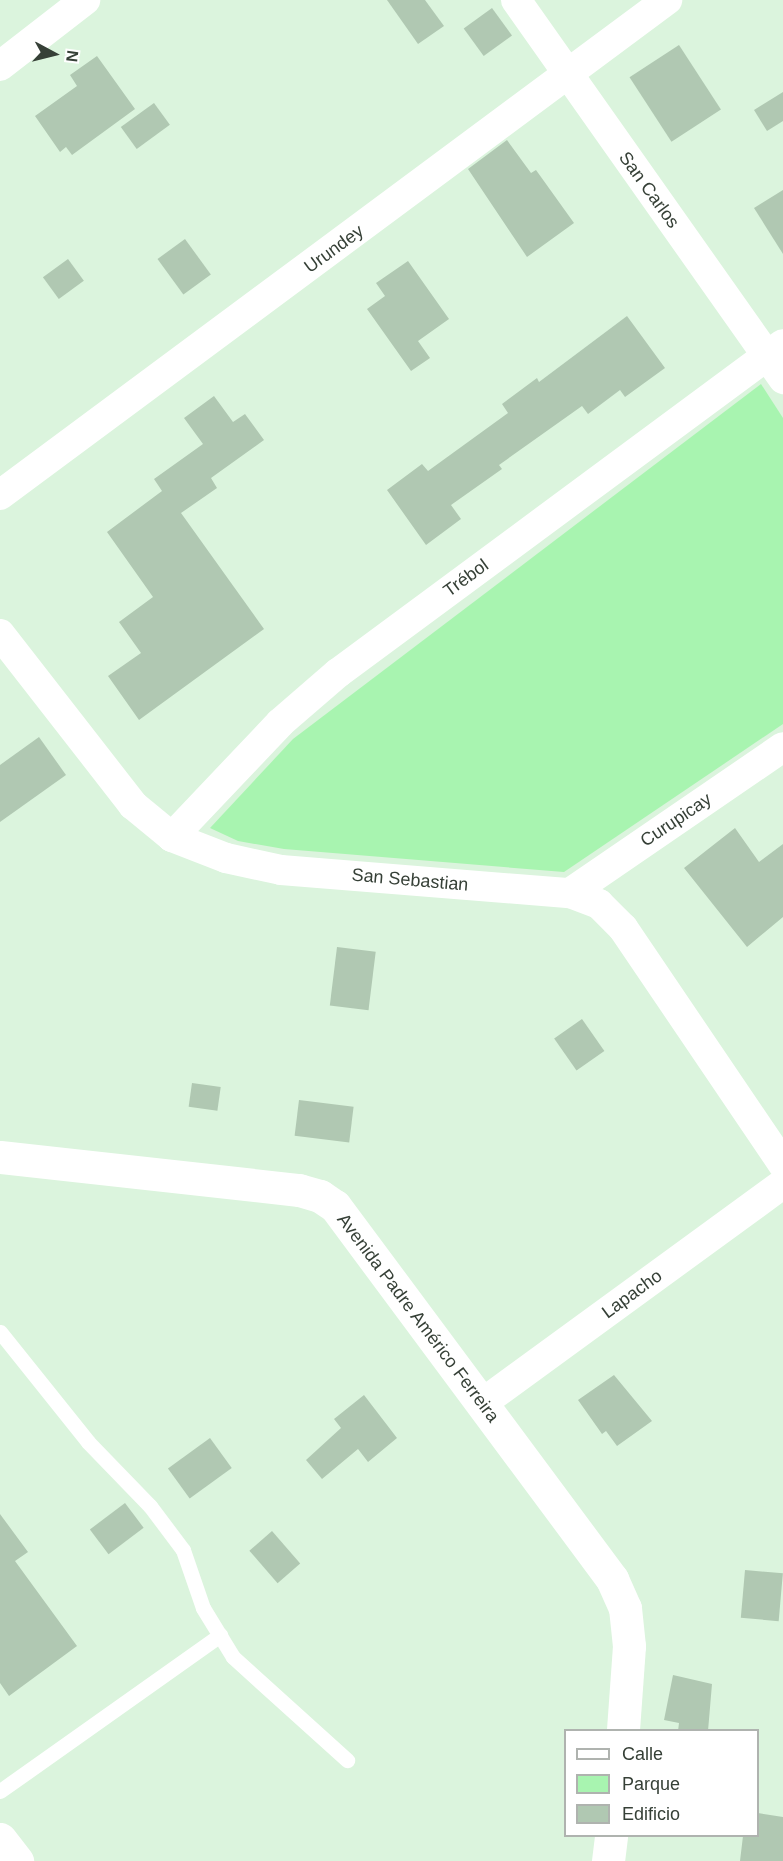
<!DOCTYPE html>
<meta charset="utf-8">
<style>
body{margin:0}
#map{position:relative;width:783px;height:1861px;overflow:hidden;background:#dbf4dd;font-family:Arial,sans-serif}
div>[style]{position:absolute}
.green>*{inset:0;background:#a8f4b0}
.building>*{inset:0;background:#b0c8b2;transform-origin:0 0}
.service>*{height:15px;margin:-7.5px;padding:0 7.5px;transform-origin:7.5px;border-radius:7.5px;background:#fff}
.minor>*{height:30px;margin:-15px;padding:0 15px;transform-origin:15px;border-radius:15px;background:#fff}
.tertiary>*{height:33px;margin:-16.5px;padding:0 16.5px;transform-origin:16.5px;border-radius:16.5px;background:#fff}
span{translate:-50% -50%;white-space:nowrap;text-align:center;line-height:1.15;-webkit-text-stroke:4.5px #fff;paint-order:stroke}
.street-label{font-size:18px;color:#364037}
.legend{position:absolute;left:564px;top:1729px;width:195px;height:108px;box-sizing:border-box;background:#fff;border:2px solid #afb3af;margin:0;padding:8px 10px;list-style:none;font-size:18px;color:#364037}
.legend li{display:flex;align-items:center;gap:12px;height:30px}
.legend b{width:30px;border:2px solid #afb3af}
.north{position:absolute;left:24px;top:24px;width:60px;height:60px;-webkit-text-stroke:4px #fff;paint-order:stroke;rotate:97deg;font-size:16px;font-weight:700;line-height:24px;text-align:center;color:#364037}
.north::after{content:'';display:block;margin:auto;width:21px;height:27px;background:#364037;clip-path:polygon(50% 0,100% 100%,50% 72%,0 100%)}
</style>
<div id="map">
<div class="green">
<div style="clip-path:polygon(761px 384px,783px 418px,783px 724px,564px 872px,284px 849px,238px 841px,210px 828px,293px 739px)"></div>
</div>
<div class="building">
<div style="clip-path:polygon(387px 0,425px 0,444px 26px,418px 44px)"></div>
<div style="left:492px;top:8px;width:34px;height:35px;rotate:54deg"></div>
<div style="left:679px;top:45px;width:77px;height:59px;rotate:57deg"></div>
<div style="clip-path:polygon(97px 56px,135px 109px,72px 155px,66px 147px,60px 152px,35px 116px,77px 86px,70px 75px)"></div>
<div style="clip-path:polygon(783px 92px,783px 121px,767px 131px,754px 110px)"></div>
<div style="left:154px;top:103px;width:27px;height:41px;rotate:54deg"></div>
<div style="clip-path:polygon(507px 140px,531px 173px,536px 170px,574px 223px,527px 257px,468px 169px)"></div>
<div style="clip-path:polygon(783px 190px,783px 254px,754px 208px)"></div>
<div style="left:185px;top:239px;width:44px;height:34px;rotate:54deg"></div>
<div style="left:68px;top:259px;width:27px;height:31px;rotate:54deg"></div>
<div style="clip-path:polygon(408px 261px,449px 319px,418px 341px,430px 358px,411px 371px,367px 309px,385px 296px,376px 283px)"></div>
<div style="clip-path:polygon(627px 316px,665px 368px,625px 397px,620px 390px,588px 414px,582px 406px,499px 465px,502px 469px,451px 505px,461px 519px,426px 545px,387px 490px,422px 464px,428px 471px,508px 413px,502px 404px,537px 378px,539px 382px)"></div>
<div style="clip-path:polygon(214px 396px,233px 422px,245px 414px,264px 440px,211px 478px,217px 488px,181px 513px,264px 629px,139px 720px,108px 676px,141px 653px,119px 622px,153px 597px,107px 532px,162px 491px,154px 479px,203px 444px,184px 418px)"></div>
<div style="clip-path:polygon(39px 737px,66px 775px,0 822px,0 765px)"></div>
<div style="clip-path:polygon(735px 828px,759px 862px,783px 844px,783px 917px,747px 947px,684px 868px)"></div>
<div style="left:337px;top:947px;width:39px;height:59px;rotate:7deg"></div>
<div style="left:582px;top:1019px;width:39px;height:34px;rotate:55deg"></div>
<div style="left:192px;top:1083px;width:29px;height:24px;rotate:8deg"></div>
<div style="left:299px;top:1100px;width:55px;height:36px;rotate:7deg"></div>
<div style="clip-path:polygon(614px 1375px,652px 1421px,617px 1446px,606px 1431px,602px 1434px,578px 1400px)"></div>
<div style="clip-path:polygon(364px 1395px,397px 1438px,368px 1462px,358px 1449px,322px 1479px,306px 1460px,341px 1428px,334px 1419px)"></div>
<div style="left:210px;top:1438px;width:37px;height:52px;rotate:54deg"></div>
<div style="left:125px;top:1503px;width:31px;height:44px;rotate:53deg"></div>
<div style="clip-path:polygon(0 1514px,28px 1552px,15px 1561px,77px 1646px,9px 1696px,0 1683px)"></div>
<div style="left:272px;top:1531px;width:43px;height:30px;rotate:49deg"></div>
<div style="left:745px;top:1570px;width:38px;height:48px;rotate:5deg"></div>
<div style="clip-path:polygon(673px 1675px,712px 1684px,708px 1731px,678px 1731px,679px 1723px,664px 1720px)"></div>
<div style="clip-path:polygon(758px 1813px,783px 1817px,783px 1861px,740px 1861px,743px 1836px,758px 1836px)"></div>
</div>
<div class="service">
<div style="left:0;top:1332px;width:141px;rotate:51.3deg"></div>
<div style="left:88px;top:1442px;width:89px;rotate:45.9deg"></div>
<div style="left:150px;top:1506px;width:55px;rotate:53.1deg"></div>
<div style="left:183px;top:1550px;width:61px;rotate:71deg"></div>
<div style="left:203px;top:1608px;width:57px;rotate:58.5deg"></div>
<div style="left:233px;top:1657px;width:154px;rotate:42.1deg"></div>
<div style="left:0;top:1791px;width:270px;rotate:-35.3deg"></div>
</div>
<div class="minor">
<div style="left:516px;top:0;width:464px;rotate:54.8deg"></div>
<div style="left:0;top:66px;width:108px;rotate:-37.8deg"></div>
<div style="left:0;top:495px;width:831px;rotate:-36.58deg"></div>
<div style="left:0;top:634px;width:217px;rotate:52.1deg"></div>
<div style="left:133px;top:805px;width:50px;rotate:39.4deg"></div>
<div style="left:172px;top:837px;width:58px;rotate:21.3deg"></div>
<div style="left:226px;top:858px;width:56px;rotate:12.3deg"></div>
<div style="left:281px;top:870px;width:290px;rotate:4.6deg"></div>
<div style="left:570px;top:893px;width:31px;rotate:21deg"></div>
<div style="left:599px;top:904px;width:34px;rotate:45deg"></div>
<div style="left:623px;top:928px;width:285px;rotate:55.9deg"></div>
<div style="left:172px;top:837px;width:157px;rotate:-46.5deg"></div>
<div style="left:280px;top:723px;width:77px;rotate:-40.8deg"></div>
<div style="left:338px;top:673px;width:553px;rotate:-36.48deg"></div>
<div style="left:570px;top:893px;width:258px;rotate:-34.4deg"></div>
<div style="left:481px;top:1404px;width:374px;rotate:-36.1deg"></div>
</div>
<div class="tertiary">
<div style="left:0;top:1157px;width:301px;rotate:6.3deg"></div>
<div style="left:299px;top:1190px;width:22px;rotate:16deg"></div>
<div style="left:320px;top:1196px;width:18px;rotate:34deg"></div>
<div style="left:335px;top:1206px;width:465px;rotate:53.4deg"></div>
<div style="left:612px;top:1579px;width:32px;rotate:66deg"></div>
<div style="left:625px;top:1608px;width:38px;rotate:84deg"></div>
<div style="left:629px;top:1646px;width:84px;rotate:94.1deg"></div>
<div style="left:0;top:1839px;width:28px;rotate:52deg"></div>
<div style="left:608px;top:1861px;width:25px;rotate:-83deg"></div>
</div>
<div class="street-label">
<span style="left:649px;top:190px;rotate:54deg">San Carlos</span>
<span style="left:334px;top:249px;rotate:-36deg">Urundey</span>
<span style="left:466px;top:578px;rotate:-36deg">Trébol</span>
<span style="left:676px;top:820px;rotate:-34deg">Curupicay</span>
<span style="left:410px;top:880px;rotate:5deg">San Sebastian</span>
<span style="left:632px;top:1294px;rotate:-36deg">Lapacho</span>
<span style="left:418px;top:1318px;rotate:53deg">Avenida Padre Américo Ferreira</span>
</div>
<ul class="legend">
<li><b style="height:8px;background:#fff"></b>Calle</li>
<li><b style="height:16px;background:#a8f4b0"></b>Parque</li>
<li><b style="height:16px;background:#b0c8b2"></b>Edificio</li>
</ul>
<div class="north">N</div>
</div>
